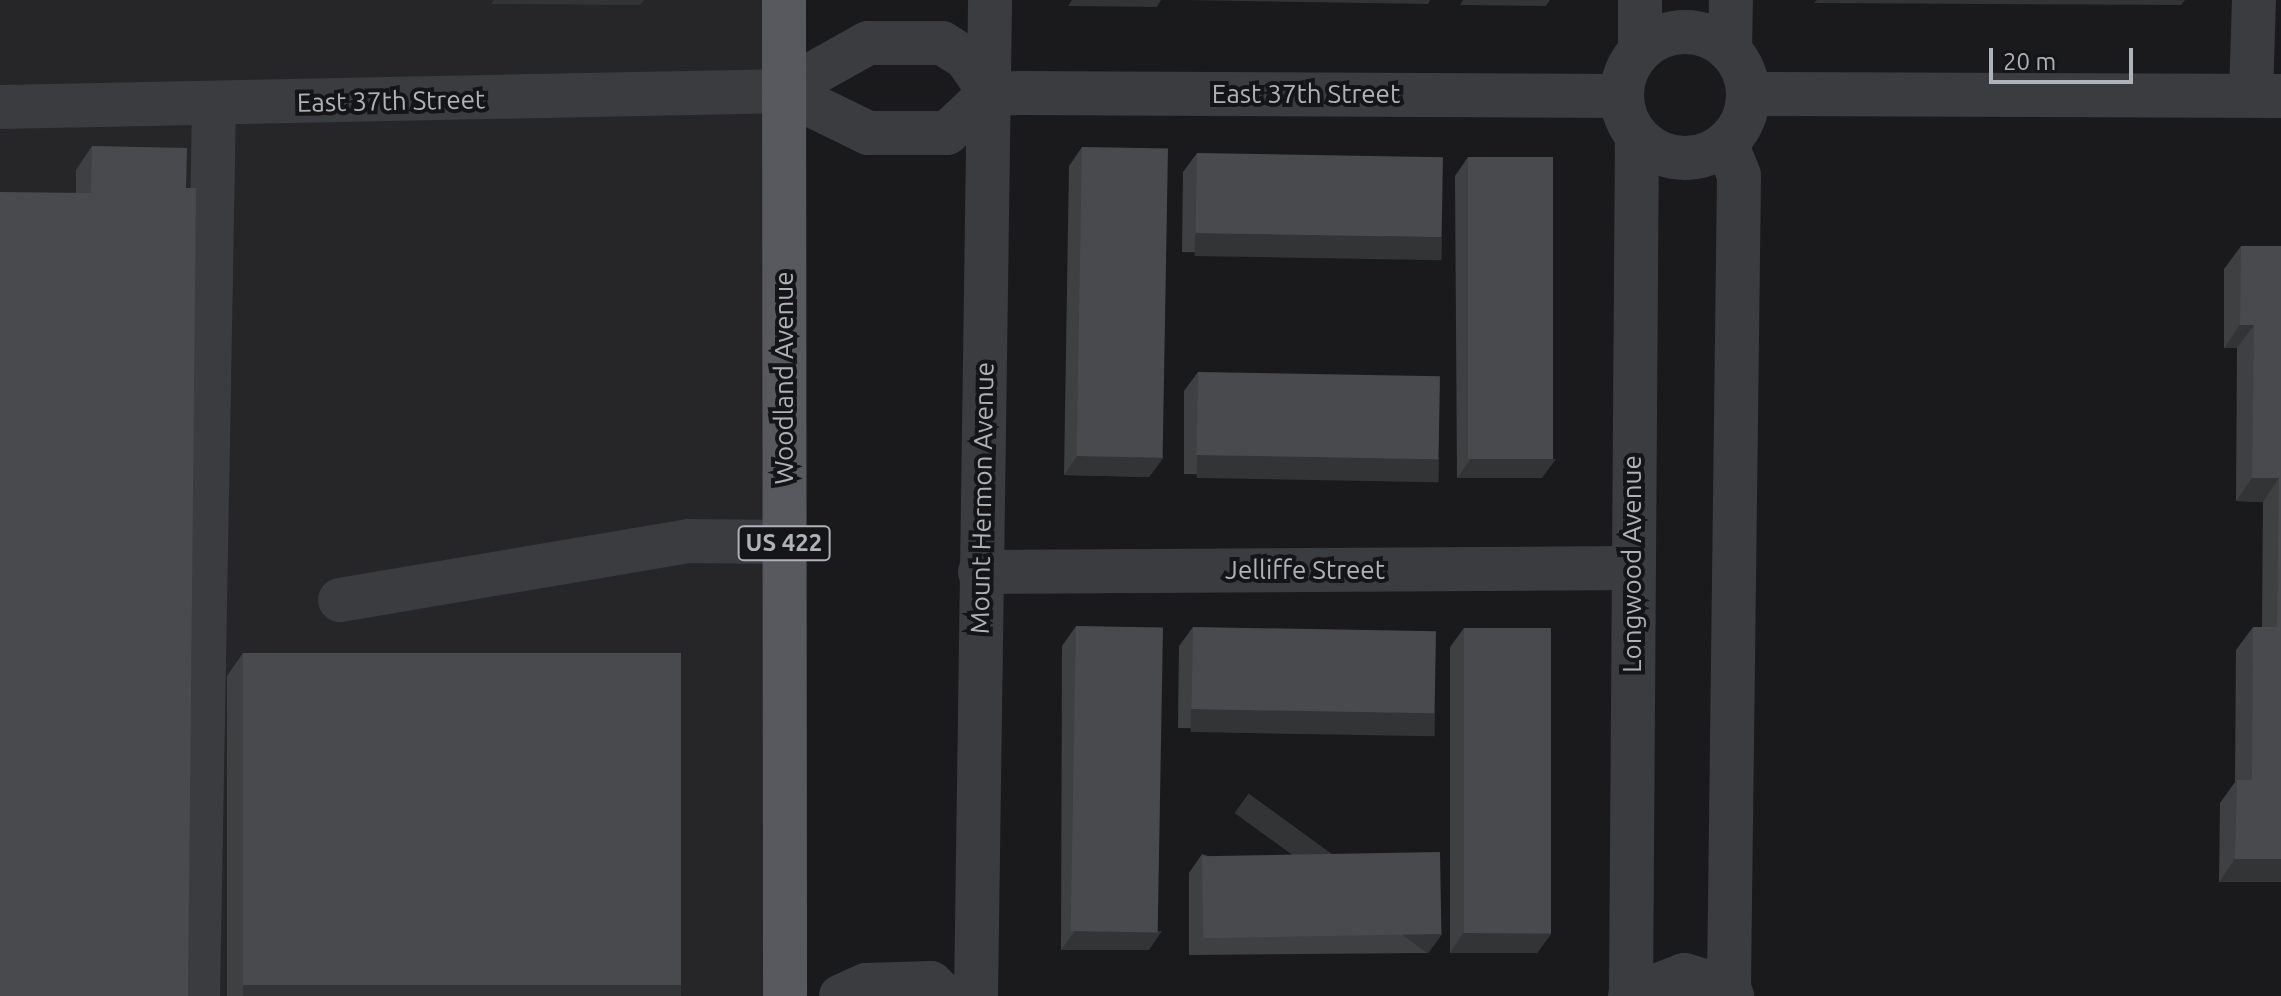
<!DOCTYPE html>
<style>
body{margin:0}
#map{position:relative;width:2281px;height:996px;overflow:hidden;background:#1a1a1c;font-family:Ubuntu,sans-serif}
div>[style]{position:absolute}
.built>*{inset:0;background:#262628;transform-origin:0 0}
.minor>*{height:44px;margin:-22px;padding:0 22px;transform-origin:22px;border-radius:22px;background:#3b3c40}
.minor>.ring{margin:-22px;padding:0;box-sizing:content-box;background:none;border:44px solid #3b3c40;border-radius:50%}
.major>*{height:44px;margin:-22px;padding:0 22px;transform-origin:22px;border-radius:22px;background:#58595f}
.wall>*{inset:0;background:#3f4042}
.shaded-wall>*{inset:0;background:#333436;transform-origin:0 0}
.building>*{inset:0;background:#494a4d;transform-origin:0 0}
span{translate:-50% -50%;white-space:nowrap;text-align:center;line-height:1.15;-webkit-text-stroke:8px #151517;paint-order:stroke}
.shield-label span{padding:2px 6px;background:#151517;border:2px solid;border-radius:6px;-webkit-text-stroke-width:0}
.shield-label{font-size:24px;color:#aeb2b9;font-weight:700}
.street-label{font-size:26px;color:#aeb2b9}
.scale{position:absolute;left:1989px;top:48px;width:144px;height:36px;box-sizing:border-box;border:4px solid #aeb2b9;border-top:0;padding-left:10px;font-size:24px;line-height:28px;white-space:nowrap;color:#aeb2b9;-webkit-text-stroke:6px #151517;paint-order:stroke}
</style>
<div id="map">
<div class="built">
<div style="left:0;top:0;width:784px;height:996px"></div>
</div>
<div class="minor">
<div style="left:1640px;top:0;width:49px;rotate:90deg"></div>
<div class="ring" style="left:1622px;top:32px;width:82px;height:82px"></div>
<div style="left:1730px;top:50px;width:50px;rotate:-88.9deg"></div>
<div style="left:782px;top:91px;width:96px;rotate:26deg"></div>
<div style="left:868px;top:133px;width:79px"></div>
<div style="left:947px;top:133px;width:59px;rotate:-42.9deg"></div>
<div style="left:990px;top:93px;width:631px;rotate:0.27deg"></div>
<div style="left:1749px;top:94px;width:532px;rotate:0.22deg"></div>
<div style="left:2251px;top:95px;width:95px;rotate:-88.2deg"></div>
<div style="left:0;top:107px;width:782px;rotate:-1.17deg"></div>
<div style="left:782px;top:91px;width:98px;rotate:-29.2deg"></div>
<div style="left:868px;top:43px;width:74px"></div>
<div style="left:942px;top:43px;width:28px;rotate:32deg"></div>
<div style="left:966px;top:58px;width:42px;rotate:55.6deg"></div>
<div style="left:1726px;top:143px;width:35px;rotate:68deg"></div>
<div style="left:1739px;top:176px;width:812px;rotate:90.71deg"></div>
<div style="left:980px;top:572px;width:651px;rotate:-0.35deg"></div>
<div style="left:340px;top:600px;width:353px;rotate:-9.6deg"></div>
<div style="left:688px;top:541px;width:96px;rotate:0.6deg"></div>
<div style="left:1631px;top:992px;width:855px;rotate:-89.6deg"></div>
<div style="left:198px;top:996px;width:893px;rotate:-88.97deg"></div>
<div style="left:841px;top:996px;width:27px;rotate:-24deg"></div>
<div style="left:866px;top:985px;width:65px;rotate:-1.8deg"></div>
<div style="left:931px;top:983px;width:18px;rotate:45deg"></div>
<div style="left:976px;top:996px;width:996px;rotate:-89.19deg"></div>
<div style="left:1630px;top:996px;width:58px;rotate:-21.3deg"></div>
<div style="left:1684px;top:975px;width:47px;rotate:16.1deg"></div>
<div style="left:1729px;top:988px;width:9px;rotate:69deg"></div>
</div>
<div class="major">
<div style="left:784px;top:0;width:996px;rotate:89.94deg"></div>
</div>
<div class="wall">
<div style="clip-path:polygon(92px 146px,186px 188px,188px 996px,76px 193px,76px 170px)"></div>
<div style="clip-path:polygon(1082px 147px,1163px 458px,1149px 477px,1064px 475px,1069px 166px)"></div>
<div style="clip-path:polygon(1197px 153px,1429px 257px,1182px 252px,1183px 172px)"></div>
<div style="clip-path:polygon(1468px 157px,1542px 478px,1457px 478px,1455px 176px)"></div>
<div style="clip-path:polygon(2241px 246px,2281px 246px,2281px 882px,2219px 882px,2220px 803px,2235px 782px,2236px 650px,2253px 627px,2262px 627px,2263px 502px,2236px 501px,2237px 348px,2224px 348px,2224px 269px)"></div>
<div style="clip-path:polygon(1198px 372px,1439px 458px,1426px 477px,1184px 474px,1184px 391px)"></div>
<div style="clip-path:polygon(1076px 626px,1149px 950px,1061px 950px,1062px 646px)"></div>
<div style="clip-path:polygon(1193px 627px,1435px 713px,1422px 732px,1178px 728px,1179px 646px)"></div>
<div style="clip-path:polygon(1464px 628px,1551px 934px,1537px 953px,1450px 953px,1450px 647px)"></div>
<div style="clip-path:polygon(243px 653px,674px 996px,227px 996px,227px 676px)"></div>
<div style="clip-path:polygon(1202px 854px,1442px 934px,1428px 953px,1189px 955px,1189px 873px)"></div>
</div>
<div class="shaded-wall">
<div style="clip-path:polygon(494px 0,644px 0,640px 5px,491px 4px)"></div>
<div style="clip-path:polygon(1072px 0,1161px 0,1157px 7px,1068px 6px)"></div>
<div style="clip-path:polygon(1186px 0,1430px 0,1428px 4px)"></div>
<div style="clip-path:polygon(1463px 0,1550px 0,1546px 6px,1460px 5px)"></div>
<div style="clip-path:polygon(1817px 0,2185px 0,2181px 5px,1814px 3px)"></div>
<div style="left:1195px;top:233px;width:247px;height:23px;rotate:1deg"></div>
<div style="clip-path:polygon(2240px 325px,2254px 325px,2237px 348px,2224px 348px)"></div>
<div style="left:1197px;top:455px;width:242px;height:23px;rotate:1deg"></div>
<div style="clip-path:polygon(1077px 456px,1163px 458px,1149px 477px,1064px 475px)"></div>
<div style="clip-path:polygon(1471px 459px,1556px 459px,1542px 478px,1457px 478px)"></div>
<div style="clip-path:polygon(2252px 478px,2279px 478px,2263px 502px,2236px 501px)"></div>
<div style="left:1191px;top:709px;width:244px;height:23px;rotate:1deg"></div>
<div style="clip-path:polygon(2235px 859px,2281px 859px,2281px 882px,2219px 882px)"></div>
<div style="clip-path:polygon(1075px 931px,1162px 931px,1149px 950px,1061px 950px)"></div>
<div style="clip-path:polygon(1463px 933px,1551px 934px,1537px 953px,1450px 953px)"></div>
<div style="left:1442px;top:934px;width:24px;height:239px;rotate:126deg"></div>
<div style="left:243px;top:985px;width:438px;height:14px"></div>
</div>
<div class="building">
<div style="clip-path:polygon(92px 146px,187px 148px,186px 188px,196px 188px,188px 996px,0 996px,0 192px,91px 193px)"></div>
<div style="left:1082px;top:147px;width:86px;height:309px;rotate:1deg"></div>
<div style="left:1197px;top:153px;width:246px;height:80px;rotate:1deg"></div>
<div style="left:1468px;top:157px;width:85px;height:302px"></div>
<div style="clip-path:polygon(2241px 246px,2281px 246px,2281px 859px,2235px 859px,2237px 780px,2252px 780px,2253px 627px,2277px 627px,2279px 478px,2252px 478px,2254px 325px,2240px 325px)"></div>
<div style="left:1198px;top:372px;width:242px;height:83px;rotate:1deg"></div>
<div style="left:1076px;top:626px;width:87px;height:305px;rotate:1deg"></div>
<div style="left:1193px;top:627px;width:243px;height:82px;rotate:1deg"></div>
<div style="left:1464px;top:628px;width:87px;height:305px"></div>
<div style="left:243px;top:653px;width:438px;height:332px"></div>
<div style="left:1440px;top:852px;width:82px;height:238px;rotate:89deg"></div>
</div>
<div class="shield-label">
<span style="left:784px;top:543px">US 422</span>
</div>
<div class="street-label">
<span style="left:1306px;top:94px">East 37th Street</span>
<span style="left:391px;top:101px;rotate:-1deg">East 37th Street</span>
<span style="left:784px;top:378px;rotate:-90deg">Woodland Avenue</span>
<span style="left:982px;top:498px;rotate:-89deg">Mount Hermon Avenue</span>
<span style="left:1632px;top:564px;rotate:-90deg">Longwood Avenue</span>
<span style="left:1305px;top:570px">Jelliffe Street</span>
</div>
<div class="scale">20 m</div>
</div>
